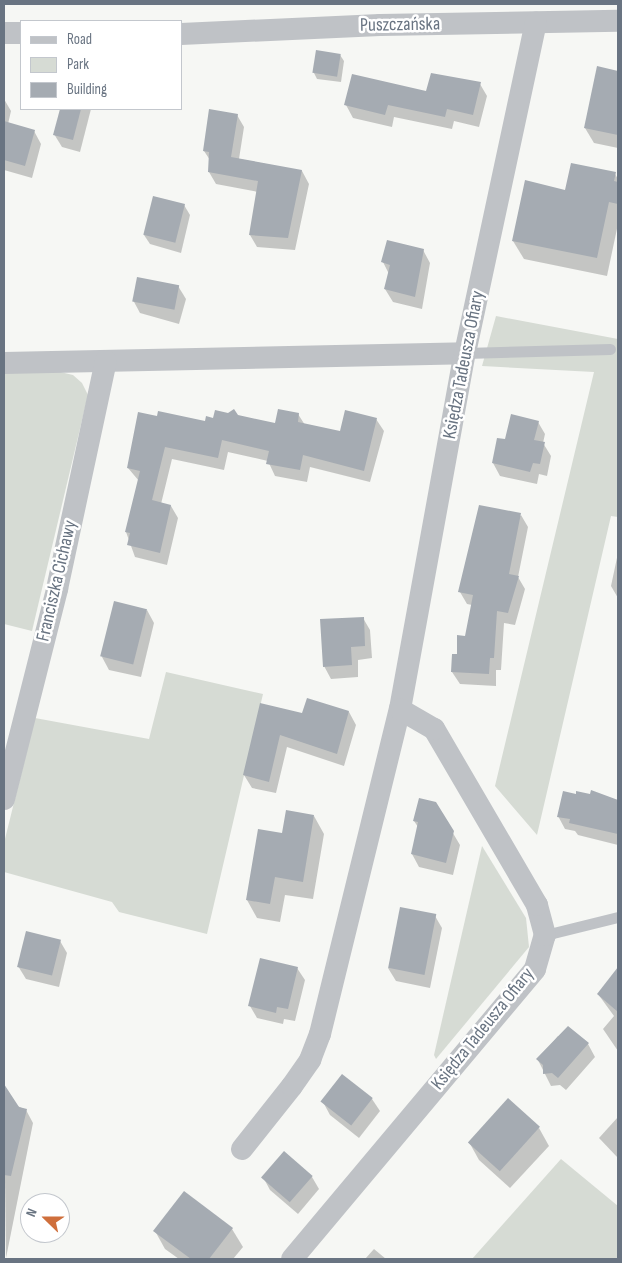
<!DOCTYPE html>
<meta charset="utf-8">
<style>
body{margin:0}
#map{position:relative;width:622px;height:1263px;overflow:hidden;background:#f6f7f4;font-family:"Sofia Sans Condensed",sans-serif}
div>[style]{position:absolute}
.green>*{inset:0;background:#d6dbd4}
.shadow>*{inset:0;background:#0003}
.building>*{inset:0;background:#a5abb2;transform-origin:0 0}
.service>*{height:11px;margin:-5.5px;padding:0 5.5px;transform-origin:5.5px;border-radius:5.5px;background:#bfc2c6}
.minor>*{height:22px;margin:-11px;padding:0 11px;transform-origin:11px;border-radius:11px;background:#bfc2c6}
span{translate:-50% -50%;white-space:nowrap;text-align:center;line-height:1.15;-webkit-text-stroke:5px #fff;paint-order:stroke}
.street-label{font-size:19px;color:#697482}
.frame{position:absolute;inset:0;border:5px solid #697482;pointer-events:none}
.legend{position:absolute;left:20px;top:20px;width:162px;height:90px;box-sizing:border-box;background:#fff;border:1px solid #c3c7cd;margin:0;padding:6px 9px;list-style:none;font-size:15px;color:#697482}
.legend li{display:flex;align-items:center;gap:10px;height:25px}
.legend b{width:25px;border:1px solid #c3c7cd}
.north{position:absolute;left:20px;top:1193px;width:50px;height:50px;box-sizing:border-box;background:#fff;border:1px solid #c3c7cd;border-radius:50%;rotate:292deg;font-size:14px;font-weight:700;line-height:20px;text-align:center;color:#697482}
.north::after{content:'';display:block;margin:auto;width:18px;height:22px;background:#cf6f3c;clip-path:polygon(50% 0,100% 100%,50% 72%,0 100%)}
</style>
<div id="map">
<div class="green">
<div style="clip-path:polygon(496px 316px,618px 339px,618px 517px,611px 516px,537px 835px,495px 786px,594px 372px,482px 366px)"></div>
<div style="clip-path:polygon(56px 371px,73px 375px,82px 383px,88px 395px,32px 631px,4px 624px,4px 373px)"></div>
<div style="clip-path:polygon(166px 672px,263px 694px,207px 934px,119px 912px,112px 902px,4px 872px,4px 843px,35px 718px,149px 739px)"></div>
<div style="clip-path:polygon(482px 846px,526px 918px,529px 947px,436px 1059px,434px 1055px)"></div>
<div style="clip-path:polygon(561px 1159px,618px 1206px,618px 1259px,472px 1259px)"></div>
</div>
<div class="shadow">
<div style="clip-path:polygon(317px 52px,340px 55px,344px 61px,341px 82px,317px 79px,314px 73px)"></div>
<div style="clip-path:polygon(598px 68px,618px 72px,618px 148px,594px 143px,585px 128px)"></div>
<div style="clip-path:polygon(480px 84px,487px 96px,479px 127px,454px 121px,452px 129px,394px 117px,392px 127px,353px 118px,346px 105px)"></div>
<div style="clip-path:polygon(4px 99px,11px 111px,8px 124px,34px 131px,41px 144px,32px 178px,4px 170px)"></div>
<div style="clip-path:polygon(61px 109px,91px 109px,80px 152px,62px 147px,54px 134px)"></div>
<div style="clip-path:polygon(237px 115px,244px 127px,239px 159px,302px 171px,309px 184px,295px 250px,257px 247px,250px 235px,258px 192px,216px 184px,209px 172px,210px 160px,204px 151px)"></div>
<div style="clip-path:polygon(615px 174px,618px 179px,618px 224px,607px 276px,524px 259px,513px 241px,566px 191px)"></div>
<div style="clip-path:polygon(184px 205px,190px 215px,181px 253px,150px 244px,144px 235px)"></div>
<div style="clip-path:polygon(423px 250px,430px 263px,422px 309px,393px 302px,385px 289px,389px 274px,383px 262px)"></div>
<div style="clip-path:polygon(178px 286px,186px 299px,179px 324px,140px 313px,133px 300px)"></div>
<div style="clip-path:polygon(298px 414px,305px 425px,341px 433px,376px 419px,384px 431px,370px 482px,310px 467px,307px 482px,275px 476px,268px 461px,228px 452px,224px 470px,172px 459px,161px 504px,171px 506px,178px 518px,167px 565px,135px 557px,126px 532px,139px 481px,128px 468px,157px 417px,206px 422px,237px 416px,276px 425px)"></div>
<div style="clip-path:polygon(538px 422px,545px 434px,543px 443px,551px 456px,547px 476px,539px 474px,537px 484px,500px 476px,493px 463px,506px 441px)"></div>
<div style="clip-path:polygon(521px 515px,528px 527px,518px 577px,525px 589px,515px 625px,504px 623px,501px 670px,496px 670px,496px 686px,460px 684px,452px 672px,466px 637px,472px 605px,467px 604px,460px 592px)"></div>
<div style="clip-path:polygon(618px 553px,618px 598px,611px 586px)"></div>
<div style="clip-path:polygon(147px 610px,154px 623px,141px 677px,109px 670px,102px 657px)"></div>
<div style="clip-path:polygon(363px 618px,370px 630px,372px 658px,358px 660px,358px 677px,331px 679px,324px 666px)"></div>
<div style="clip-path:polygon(261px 704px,303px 715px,349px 712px,356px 725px,344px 766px,287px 747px,276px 793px,252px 788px,244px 775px)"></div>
<div style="clip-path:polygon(591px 792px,618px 801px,618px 845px,578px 835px,575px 831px,565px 829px,558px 816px,577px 796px,591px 795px)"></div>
<div style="clip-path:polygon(435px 803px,460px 845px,453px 875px,419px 867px,412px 854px,418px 827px,414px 821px)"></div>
<div style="clip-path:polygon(314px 816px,324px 834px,313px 899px,285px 895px,280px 922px,257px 918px,247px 900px,283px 834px)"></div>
<div style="clip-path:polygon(435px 916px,442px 928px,430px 988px,396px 981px,388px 968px)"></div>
<div style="clip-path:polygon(60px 941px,67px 953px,59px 987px,26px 979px,18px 966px)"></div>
<div style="clip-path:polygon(297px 968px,305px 980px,295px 1021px,284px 1019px,283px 1024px,257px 1018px,250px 1006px)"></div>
<div style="clip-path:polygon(612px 977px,618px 982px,618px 1051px,603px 1029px,614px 1016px,598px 994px)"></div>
<div style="clip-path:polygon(558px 1036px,588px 1044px,595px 1057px,566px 1090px,560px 1085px,551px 1086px,538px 1060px)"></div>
<div style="clip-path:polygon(343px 1076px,372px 1099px,380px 1111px,359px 1138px,330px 1115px,323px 1102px)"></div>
<div style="clip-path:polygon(7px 1101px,26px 1110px,33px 1123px,6px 1258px,4px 1104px)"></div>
<div style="clip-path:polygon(618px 1117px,618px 1158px,599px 1138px)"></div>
<div style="clip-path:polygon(539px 1128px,549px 1146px,510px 1188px,479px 1160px,469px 1142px)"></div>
<div style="clip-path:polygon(263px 1177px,312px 1177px,319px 1189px,298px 1214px,270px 1190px)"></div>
<div style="clip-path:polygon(232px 1229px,243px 1247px,233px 1259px,179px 1259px,165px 1249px,155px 1231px)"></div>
<div style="clip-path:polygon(374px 1249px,386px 1259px,365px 1259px)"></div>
</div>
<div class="building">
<div style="left:316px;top:50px;width:25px;height:23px;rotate:9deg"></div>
<div style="clip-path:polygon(597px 66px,618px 71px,618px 135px,584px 128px)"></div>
<div style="clip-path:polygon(431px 73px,481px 82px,473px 115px,447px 109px,445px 117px,388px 105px,385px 115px,344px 105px,352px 74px,426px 91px)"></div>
<div style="clip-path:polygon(60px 109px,81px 109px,73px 140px,53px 135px)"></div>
<div style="clip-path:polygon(209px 109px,238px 114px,231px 157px,302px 170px,288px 238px,249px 235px,258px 181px,208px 172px,209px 152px,203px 151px)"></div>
<div style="clip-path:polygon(4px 121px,35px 130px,25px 166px,4px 160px)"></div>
<div style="clip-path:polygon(571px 163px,616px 172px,614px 181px,618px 182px,618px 204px,609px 202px,597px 258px,512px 241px,525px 180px,565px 190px)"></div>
<div style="left:153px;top:196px;width:33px;height:40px;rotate:14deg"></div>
<div style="clip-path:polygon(387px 240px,424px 249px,415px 297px,384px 289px,390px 265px,381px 262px)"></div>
<div style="left:137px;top:277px;width:43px;height:25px;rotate:11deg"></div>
<div style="clip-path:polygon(234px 409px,238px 415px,275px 423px,278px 409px,299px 413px,298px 422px,340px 431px,345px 410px,377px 418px,364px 471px,303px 455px,300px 470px,266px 464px,269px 451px,222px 440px,218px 458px,165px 447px,152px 500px,171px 505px,160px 553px,127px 545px,130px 533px,125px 532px,140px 471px,127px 468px,138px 412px,157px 416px,158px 411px,205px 421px,206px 416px,213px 418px,215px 410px,228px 413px)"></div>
<div style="clip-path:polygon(511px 414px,539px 421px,534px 440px,545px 442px,540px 464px,533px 463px,530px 472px,492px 463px,497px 438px,505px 439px)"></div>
<div style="clip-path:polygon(479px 505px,521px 513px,509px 574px,519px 576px,508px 613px,497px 611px,494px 658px,490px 658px,489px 674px,451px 672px,452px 654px,457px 654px,457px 635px,465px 636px,473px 595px,458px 592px)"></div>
<div style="left:114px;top:601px;width:34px;height:57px;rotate:14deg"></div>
<div style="clip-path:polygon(364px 617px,365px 646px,351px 647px,352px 665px,323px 667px,320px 619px)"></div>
<div style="clip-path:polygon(307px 698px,349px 711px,337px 754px,280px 735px,269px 782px,243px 775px,260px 703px,302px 713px)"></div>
<div style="clip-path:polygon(591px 790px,618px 800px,618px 834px,569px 823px,570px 819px,557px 817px,563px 791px,576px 794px,576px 791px,590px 794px)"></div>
<div style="clip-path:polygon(419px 798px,436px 802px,454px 831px,446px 863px,411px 854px,418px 822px,413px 821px)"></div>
<div style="clip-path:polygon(286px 810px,314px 815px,303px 882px,275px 877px,270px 904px,246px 900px,258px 829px,282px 833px)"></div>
<div style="left:400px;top:907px;width:37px;height:62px;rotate:11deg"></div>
<div style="left:26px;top:931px;width:36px;height:37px;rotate:14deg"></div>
<div style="clip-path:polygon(260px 958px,298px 967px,288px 1009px,277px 1007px,276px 1013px,248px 1006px)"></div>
<div style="clip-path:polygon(618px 967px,618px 1012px,597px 994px)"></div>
<div style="clip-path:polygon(568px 1026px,589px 1043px,558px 1078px,552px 1073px,543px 1074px,543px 1065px,536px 1059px)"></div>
<div style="left:342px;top:1074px;width:39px;height:35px;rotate:38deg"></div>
<div style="clip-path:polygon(4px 1084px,19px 1107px,27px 1109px,11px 1176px,4px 1175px)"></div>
<div style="left:508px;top:1098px;width:43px;height:60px;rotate:42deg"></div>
<div style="left:284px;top:1151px;width:38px;height:35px;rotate:41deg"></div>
<div style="clip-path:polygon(184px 1191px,233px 1228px,209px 1259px,191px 1259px,153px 1231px)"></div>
</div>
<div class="service">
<div style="left:465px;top:353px;width:145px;rotate:-1.6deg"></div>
<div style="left:545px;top:935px;width:75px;rotate:-13.9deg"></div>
</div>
<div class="minor">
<div style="left:4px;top:33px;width:17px"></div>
<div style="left:181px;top:34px;width:199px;rotate:-2.6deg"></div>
<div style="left:380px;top:25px;width:238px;rotate:-1deg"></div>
<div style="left:4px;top:363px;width:461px;rotate:-1.2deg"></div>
<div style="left:4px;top:799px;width:217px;rotate:-75.8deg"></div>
<div style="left:57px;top:589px;width:233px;rotate:-77.9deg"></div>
<div style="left:242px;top:1149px;width:80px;rotate:-51.6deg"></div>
<div style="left:292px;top:1086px;width:32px;rotate:-55deg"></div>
<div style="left:310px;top:1060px;width:28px;rotate:-69deg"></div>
<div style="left:320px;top:1034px;width:335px;rotate:-76.2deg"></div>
<div style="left:400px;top:709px;width:362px;rotate:-79.7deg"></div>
<div style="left:465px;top:353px;width:338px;rotate:-77.9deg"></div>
<div style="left:292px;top:1259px;width:378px;rotate:-50deg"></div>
<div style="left:535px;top:969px;width:35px;rotate:-74deg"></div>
<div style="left:545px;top:935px;width:31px;rotate:-105deg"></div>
<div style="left:537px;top:905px;width:204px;rotate:-120.3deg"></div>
<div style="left:434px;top:729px;width:39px;rotate:-150deg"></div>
</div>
<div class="street-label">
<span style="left:400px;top:25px;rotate:-1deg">Puszczańska</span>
<span style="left:464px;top:365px;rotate:-79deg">Księdza Tadeusza Ofiary</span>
<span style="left:57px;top:581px;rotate:-77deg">Franciszka Cichawy</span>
<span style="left:483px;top:1029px;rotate:-51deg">Księdza Tadeusza Ofiary</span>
</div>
<div class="frame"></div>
<ul class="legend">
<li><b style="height:6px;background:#bfc2c6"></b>Road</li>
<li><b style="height:14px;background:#d6dbd4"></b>Park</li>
<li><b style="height:14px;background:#a5abb2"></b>Building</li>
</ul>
<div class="north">N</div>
</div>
